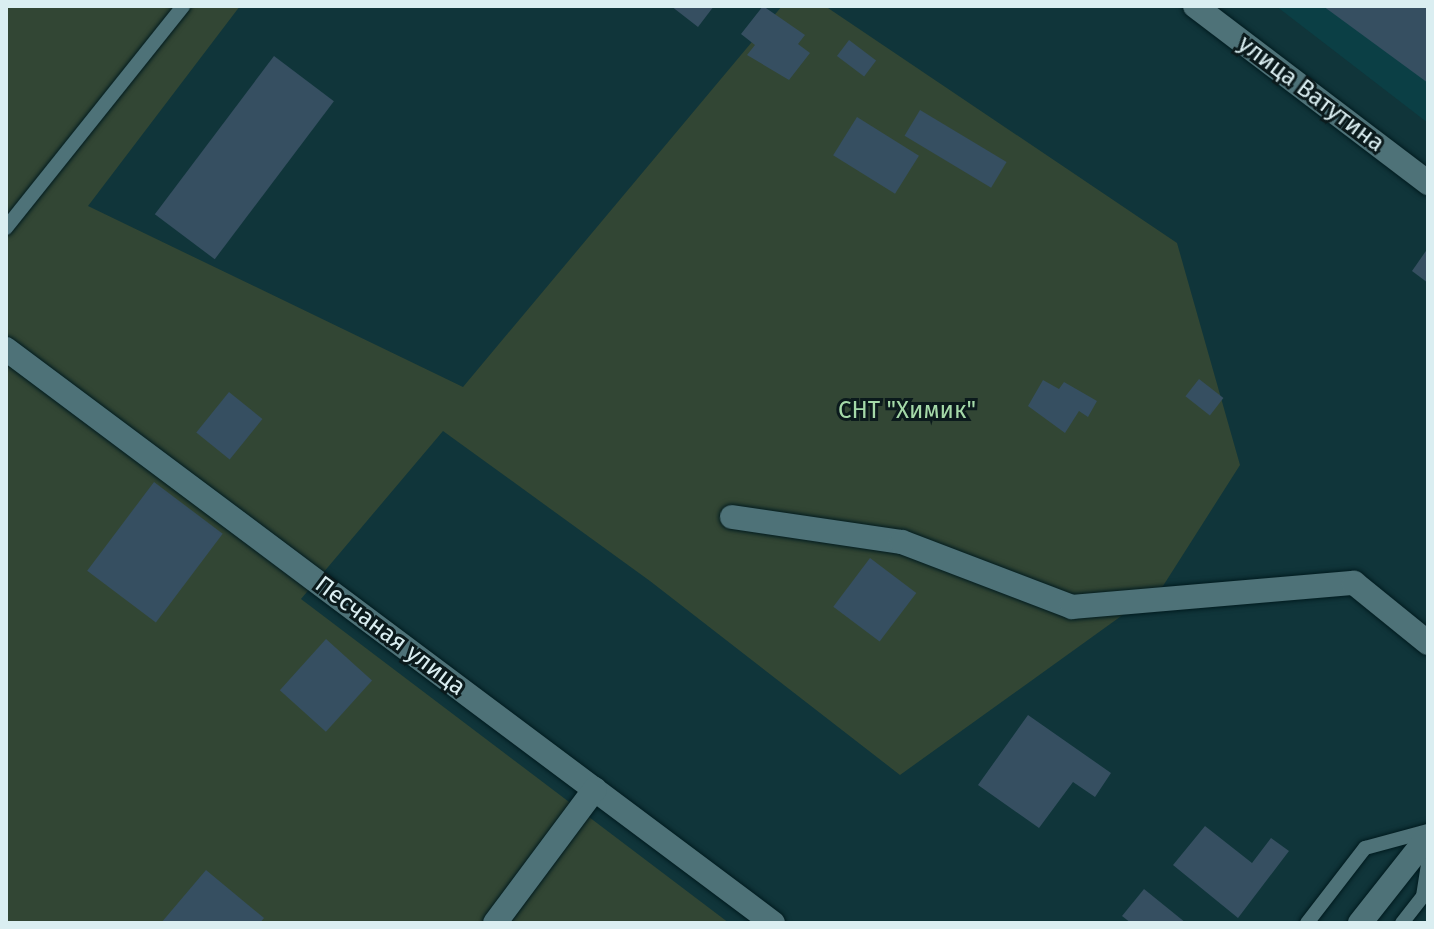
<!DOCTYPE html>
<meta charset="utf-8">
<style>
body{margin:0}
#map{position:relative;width:1434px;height:929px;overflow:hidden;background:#10353a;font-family:"Fira Sans",sans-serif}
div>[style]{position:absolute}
.built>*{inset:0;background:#0b3f45}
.green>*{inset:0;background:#324634}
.building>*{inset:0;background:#364f61;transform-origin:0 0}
.roads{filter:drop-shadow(0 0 2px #011b1f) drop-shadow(0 0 2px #011b1f)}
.service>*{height:14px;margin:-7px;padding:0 7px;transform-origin:7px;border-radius:7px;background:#4e7278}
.minor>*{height:24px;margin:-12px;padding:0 12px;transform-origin:12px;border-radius:12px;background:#4e7278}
.tertiary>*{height:24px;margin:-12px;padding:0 12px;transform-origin:12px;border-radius:12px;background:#4e7278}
span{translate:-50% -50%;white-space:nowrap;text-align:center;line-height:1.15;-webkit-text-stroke:6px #0b1a1c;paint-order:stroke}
.street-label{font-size:24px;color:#daeef1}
.park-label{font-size:24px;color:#a4d9a8}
.frame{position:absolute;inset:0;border:8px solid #daeef1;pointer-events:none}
</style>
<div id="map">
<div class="built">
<div style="clip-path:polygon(1276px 6px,1428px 6px,1428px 123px)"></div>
</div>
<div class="green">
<div style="clip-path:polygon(6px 6px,240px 6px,88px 206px,463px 387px,782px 6px,825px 6px,1177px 243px,1240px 465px,1163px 586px,900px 775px,650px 581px,443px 431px,301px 599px,729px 923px,6px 923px)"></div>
</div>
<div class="building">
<div style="clip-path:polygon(671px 6px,714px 6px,698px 27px)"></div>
<div style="clip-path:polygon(763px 6px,805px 35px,798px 44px,810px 53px,789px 80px,747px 55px,755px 45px,741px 34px)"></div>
<div style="clip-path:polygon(1323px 6px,1428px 6px,1428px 83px)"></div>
<div style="left:849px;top:40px;width:34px;height:20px;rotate:37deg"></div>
<div style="left:274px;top:56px;width:75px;height:198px;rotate:37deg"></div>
<div style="left:920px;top:110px;width:101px;height:30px;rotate:31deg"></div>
<div style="left:857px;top:117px;width:73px;height:45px;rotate:32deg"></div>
<div style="clip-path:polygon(1428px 248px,1428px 283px,1412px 271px)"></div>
<div style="left:1199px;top:379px;width:31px;height:22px;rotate:38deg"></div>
<div style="clip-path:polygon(1043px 380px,1059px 389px,1064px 382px,1097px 401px,1088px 417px,1079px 411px,1065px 433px,1028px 406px)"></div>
<div style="left:229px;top:392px;width:43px;height:52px;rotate:39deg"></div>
<div style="left:154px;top:482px;width:86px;height:111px;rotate:37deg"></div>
<div style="left:870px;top:558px;width:58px;height:61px;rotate:37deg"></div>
<div style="left:326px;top:639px;width:62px;height:69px;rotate:42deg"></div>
<div style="clip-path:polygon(1028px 715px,1111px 773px,1095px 797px,1073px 782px,1039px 828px,978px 785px)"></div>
<div style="clip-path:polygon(1205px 826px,1252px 863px,1271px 838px,1289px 851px,1238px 918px,1173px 865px)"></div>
<div style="clip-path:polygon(206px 870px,264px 918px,260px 923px,161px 923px)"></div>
<div style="clip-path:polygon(1144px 889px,1186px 923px,1131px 923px,1122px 916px)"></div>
</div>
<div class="roads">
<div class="service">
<div style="left:6px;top:228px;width:284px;rotate:-51.4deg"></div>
<div style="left:1307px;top:923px;width:95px;rotate:-52.3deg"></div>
<div style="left:1365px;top:848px;width:65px;rotate:-15.1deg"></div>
<div style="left:1402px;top:923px;width:34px;rotate:-52deg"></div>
<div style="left:1423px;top:896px;width:31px;rotate:-81deg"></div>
</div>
<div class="minor">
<div style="left:1195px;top:6px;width:293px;rotate:37.2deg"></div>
<div style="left:6px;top:349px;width:958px;rotate:36.81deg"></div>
<div style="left:732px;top:517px;width:172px;rotate:8.4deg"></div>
<div style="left:902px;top:542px;width:182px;rotate:20.9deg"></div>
<div style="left:1072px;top:607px;width:283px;rotate:-4.9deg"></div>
<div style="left:1354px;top:583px;width:95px;rotate:39deg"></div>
<div style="left:495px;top:923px;width:167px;rotate:-53.3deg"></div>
</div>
<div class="tertiary">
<div style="left:1360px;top:923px;width:110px;rotate:-51.7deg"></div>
</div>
</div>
<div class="street-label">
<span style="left:1311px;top:94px;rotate:37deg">улица Ватутина</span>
<span style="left:390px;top:636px;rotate:37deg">Песчаная улица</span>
</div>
<div class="park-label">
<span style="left:907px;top:411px">СНТ "Химик"</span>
</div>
<div class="frame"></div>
</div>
